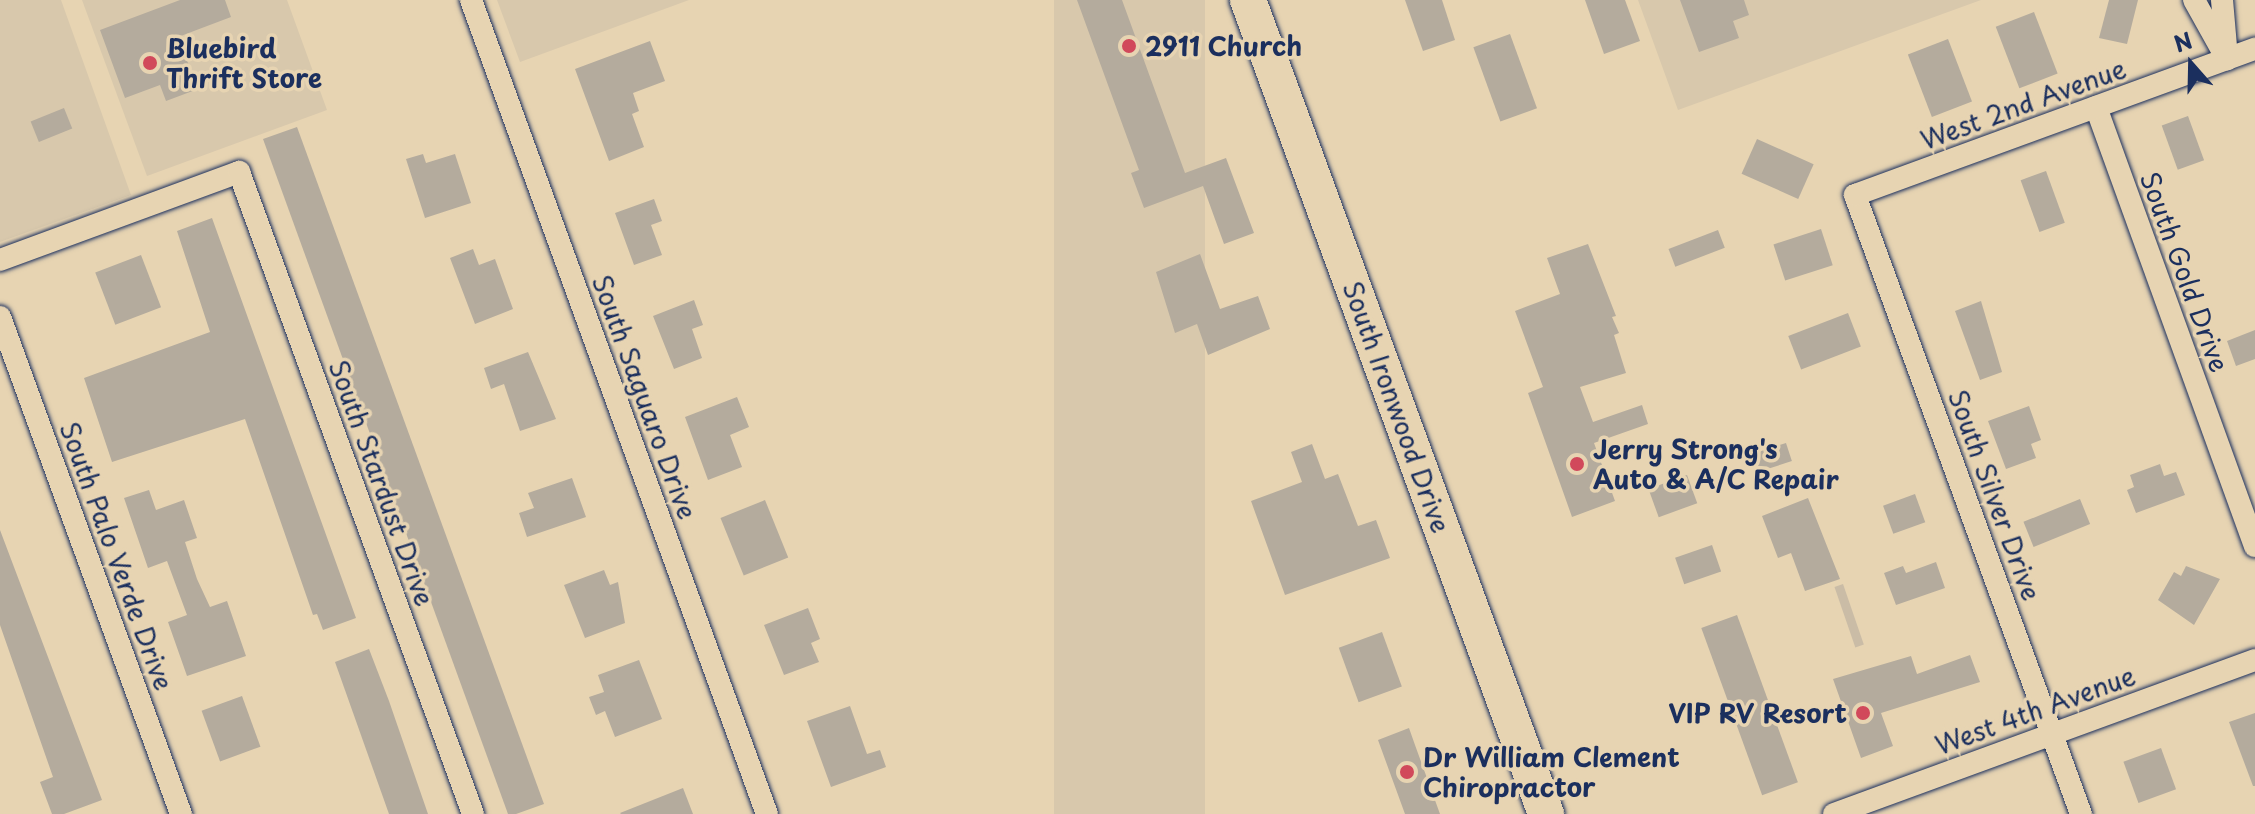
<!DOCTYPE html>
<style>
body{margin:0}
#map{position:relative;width:2255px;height:814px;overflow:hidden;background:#e7d4b2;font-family:"Playpen Sans",sans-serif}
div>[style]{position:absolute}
.built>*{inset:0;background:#d8c8ac;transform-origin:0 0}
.green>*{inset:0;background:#cabca6;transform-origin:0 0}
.building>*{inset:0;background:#b4ab9d;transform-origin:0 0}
.roads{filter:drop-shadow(0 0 2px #1b2f5e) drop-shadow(0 0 2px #1b2f5e)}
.minor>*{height:22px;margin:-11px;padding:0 11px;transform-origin:11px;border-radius:11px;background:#e7d4b2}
.primary>*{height:36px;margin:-18px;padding:0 18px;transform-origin:18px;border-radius:18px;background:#e7d4b2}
.dots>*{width:22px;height:22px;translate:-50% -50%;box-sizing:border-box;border:4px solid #e7d4b2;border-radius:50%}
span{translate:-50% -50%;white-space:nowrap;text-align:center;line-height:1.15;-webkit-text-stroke:7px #e7d4b2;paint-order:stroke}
.poi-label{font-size:26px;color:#1b2f5e;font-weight:700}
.left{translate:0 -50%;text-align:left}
.right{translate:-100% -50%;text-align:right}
.street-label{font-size:26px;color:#1b2f5e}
.north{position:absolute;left:2151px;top:24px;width:80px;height:80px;-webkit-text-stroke:6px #e7d4b2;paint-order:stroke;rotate:340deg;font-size:22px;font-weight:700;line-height:32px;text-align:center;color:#1b2f5e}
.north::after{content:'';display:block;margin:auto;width:28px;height:36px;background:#1b2f5e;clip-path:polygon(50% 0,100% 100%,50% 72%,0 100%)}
</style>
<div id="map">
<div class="built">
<div style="clip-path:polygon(0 0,61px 0,131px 195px,0 242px)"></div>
<div style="clip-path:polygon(82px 0,287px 0,327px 110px,147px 176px)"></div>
<div style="clip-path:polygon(497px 0,689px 0,520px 62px)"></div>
<div style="left:1054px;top:0;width:151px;height:867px"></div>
<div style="clip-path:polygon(1638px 0,1981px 0,1678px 110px)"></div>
</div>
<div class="green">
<div style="left:1843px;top:584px;width:64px;height:9px;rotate:71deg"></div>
</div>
<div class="building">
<div style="clip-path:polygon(180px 0,225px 0,231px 17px,178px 37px,198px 89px,166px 101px,160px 85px,125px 98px,100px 30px)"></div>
<div style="clip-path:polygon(1077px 0,1122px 0,1185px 173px,1226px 158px,1254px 233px,1224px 244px,1203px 186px,1144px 208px,1131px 173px,1139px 170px)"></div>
<div style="clip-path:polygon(1405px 0,1442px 0,1455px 40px,1423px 51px)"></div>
<div style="clip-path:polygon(1585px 0,1625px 0,1640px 41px,1604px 54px)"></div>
<div style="clip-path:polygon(1680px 0,1744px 0,1749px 15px,1733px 21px,1739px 38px,1699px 52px)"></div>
<div style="clip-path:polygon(2109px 0,2138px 0,2127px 44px,2099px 38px)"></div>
<div style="left:2034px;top:12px;width:66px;height:41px;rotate:69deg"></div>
<div style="left:1510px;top:34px;width:79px;height:39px;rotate:70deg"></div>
<div style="left:1948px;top:39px;width:67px;height:43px;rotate:69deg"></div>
<div style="clip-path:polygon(650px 41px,665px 81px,633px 93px,639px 111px,632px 114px,644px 147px,609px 161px,575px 69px)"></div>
<div style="left:64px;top:108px;width:22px;height:36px;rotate:68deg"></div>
<div style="left:2188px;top:116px;width:47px;height:28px;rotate:70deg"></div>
<div style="clip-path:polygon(297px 127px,544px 804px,516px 814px,508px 814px,263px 139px)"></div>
<div style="left:1757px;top:139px;width:62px;height:38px;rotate:24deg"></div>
<div style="clip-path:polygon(423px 154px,426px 163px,455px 154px,471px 203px,425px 218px,406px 159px)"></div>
<div style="left:2046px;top:171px;width:55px;height:27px;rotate:70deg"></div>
<div style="clip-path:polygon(654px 199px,662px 221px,651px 225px,662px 255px,634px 265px,615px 213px)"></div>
<div style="clip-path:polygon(212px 218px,356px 618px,323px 630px,317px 614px,313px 615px,245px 419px,112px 462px,84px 378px,210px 332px,177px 231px)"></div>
<div style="left:1821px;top:229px;width:38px;height:50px;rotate:72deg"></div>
<div style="left:1718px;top:230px;width:19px;height:53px;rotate:69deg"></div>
<div style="clip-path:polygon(1588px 244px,1616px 316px,1612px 317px,1619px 333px,1614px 335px,1626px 373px,1580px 387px,1593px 422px,1642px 405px,1648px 424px,1594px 443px,1615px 501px,1572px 517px,1528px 393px,1543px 387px,1515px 311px,1560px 294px,1547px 258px)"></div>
<div style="clip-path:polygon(473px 249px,479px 265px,495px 259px,513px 309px,475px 324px,450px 258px)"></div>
<div style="clip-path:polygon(1200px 254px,1220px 309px,1258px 296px,1270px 329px,1208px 355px,1197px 324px,1175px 333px,1156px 272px)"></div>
<div style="left:141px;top:255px;width:56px;height:49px;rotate:69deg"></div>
<div style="clip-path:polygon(694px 300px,703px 325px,692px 329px,702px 358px,674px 369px,653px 316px)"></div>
<div style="clip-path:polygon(1981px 301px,2002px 372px,1980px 380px,1955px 311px)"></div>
<div style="left:1848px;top:313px;width:36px;height:64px;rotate:69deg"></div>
<div style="clip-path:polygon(2255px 330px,2255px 359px,2236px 366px,2227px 341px)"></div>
<div style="clip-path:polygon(528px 352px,556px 419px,520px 431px,504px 384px,491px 389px,484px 368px)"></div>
<div style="clip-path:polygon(737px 397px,749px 427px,730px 435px,742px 467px,708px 480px,685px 417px)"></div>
<div style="clip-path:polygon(2029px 406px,2041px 440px,2031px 444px,2036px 458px,2006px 469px,1988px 421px)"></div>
<div style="left:1786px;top:443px;width:19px;height:34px;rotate:72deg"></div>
<div style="clip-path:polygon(1312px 444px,1325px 479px,1338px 474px,1358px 526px,1376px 520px,1390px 558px,1285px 595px,1251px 501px,1302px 482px,1291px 452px)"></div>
<div style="clip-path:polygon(2160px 464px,2164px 476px,2176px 472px,2185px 495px,2136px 513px,2127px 490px,2134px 487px,2130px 475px)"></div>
<div style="left:1687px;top:475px;width:30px;height:41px;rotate:70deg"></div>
<div style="clip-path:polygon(572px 478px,586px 517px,527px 537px,519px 513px,534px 508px,528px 493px)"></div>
<div style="clip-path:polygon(149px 490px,156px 510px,184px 500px,197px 538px,185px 542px,197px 579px,210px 607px,227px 601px,246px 656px,187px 676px,168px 622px,187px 615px,167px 561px,148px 568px,124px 498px)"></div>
<div style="left:1915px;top:494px;width:30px;height:34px;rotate:70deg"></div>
<div style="clip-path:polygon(1808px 498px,1840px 579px,1805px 591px,1791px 553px,1778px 558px,1762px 516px)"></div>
<div style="left:2080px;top:499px;width:27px;height:61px;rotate:68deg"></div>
<div style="left:765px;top:500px;width:62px;height:48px;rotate:68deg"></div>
<div style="clip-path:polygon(0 530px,102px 800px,64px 814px,52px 814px,40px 782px,53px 777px,0 625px)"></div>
<div style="left:1712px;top:545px;width:28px;height:39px;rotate:71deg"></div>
<div style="clip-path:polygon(1936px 562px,1945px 588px,1896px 605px,1884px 573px,1903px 566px,1906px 573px)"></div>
<div style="clip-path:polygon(2186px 566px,2220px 579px,2194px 625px,2158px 600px,2174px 572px,2181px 576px)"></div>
<div style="clip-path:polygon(604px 570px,610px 585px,618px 582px,625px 623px,585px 638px,564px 585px)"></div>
<div style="clip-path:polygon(808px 608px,820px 639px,811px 643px,819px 662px,784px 675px,764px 625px)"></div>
<div style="left:1737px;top:615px;width:178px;height:38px;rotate:70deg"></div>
<div style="left:1382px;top:632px;width:58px;height:46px;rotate:70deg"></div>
<div style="clip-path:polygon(369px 649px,389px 701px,428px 814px,389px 814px,335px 662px)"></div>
<div style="clip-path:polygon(1970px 655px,1980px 682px,1881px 713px,1893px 746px,1861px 758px,1833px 679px,1911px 656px,1917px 674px)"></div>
<div style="clip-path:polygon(639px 660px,662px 719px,615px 737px,605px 711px,596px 715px,589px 697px,604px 692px,598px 675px)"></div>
<div style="left:242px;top:696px;width:54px;height:43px;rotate:70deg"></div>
<div style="clip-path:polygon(850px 706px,867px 754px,880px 750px,886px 767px,831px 787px,807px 721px)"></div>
<div style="clip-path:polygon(2255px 713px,2255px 786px,2253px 786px,2229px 722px)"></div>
<div style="clip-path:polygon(1409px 728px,1415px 745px,1440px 814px,1405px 814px,1378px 740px)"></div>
<div style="left:2161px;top:748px;width:44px;height:40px;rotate:70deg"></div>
<div style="clip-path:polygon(683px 788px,693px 814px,621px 814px,620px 813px)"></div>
</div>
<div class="roads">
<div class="minor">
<div style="left:471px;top:0;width:866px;rotate:70.02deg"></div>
<div style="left:2194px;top:0;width:68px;rotate:60.8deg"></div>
<div style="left:2222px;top:0;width:58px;rotate:85.1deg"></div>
<div style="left:2096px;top:107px;width:467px;rotate:70.1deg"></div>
<div style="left:0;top:260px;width:255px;rotate:-20.2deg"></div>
<div style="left:239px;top:172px;width:683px;rotate:69.97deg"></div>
<div style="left:0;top:317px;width:529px;rotate:69.99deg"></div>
<div style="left:1834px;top:814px;width:448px;rotate:-20.1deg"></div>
<div style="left:2081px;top:814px;width:659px;rotate:-110.06deg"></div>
<div style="left:1855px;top:195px;width:426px;rotate:-20.1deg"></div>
</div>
<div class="primary">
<div style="left:1248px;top:0;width:867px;rotate:69.89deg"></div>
</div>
</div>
<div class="dots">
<div style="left:1129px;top:46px;background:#d1495b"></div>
<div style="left:150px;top:63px;background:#d1495b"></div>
<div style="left:1577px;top:464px;background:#d1495b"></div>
<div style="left:1863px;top:713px;background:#d1495b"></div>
<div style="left:1407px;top:772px;background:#d1495b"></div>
</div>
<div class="poi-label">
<span class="left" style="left:1145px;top:46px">2911 Church</span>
<span class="left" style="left:166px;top:63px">Bluebird<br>Thrift Store</span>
<span class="left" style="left:1593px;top:464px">Jerry Strong's<br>Auto &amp; A/C Repair</span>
<span class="right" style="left:1847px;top:713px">VIP RV Resort</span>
<span class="left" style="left:1423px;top:772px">Dr William Clement<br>Chiropractor</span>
</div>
<div class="street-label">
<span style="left:2023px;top:104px;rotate:-20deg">West 2nd Avenue</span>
<span style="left:2185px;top:272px;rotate:70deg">South Gold Drive</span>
<span style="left:645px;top:397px;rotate:70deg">South Saguaro Drive</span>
<span style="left:1397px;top:407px;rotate:70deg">South Ironwood Drive</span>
<span style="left:382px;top:483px;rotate:70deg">South Stardust Drive</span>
<span style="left:1995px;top:495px;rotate:70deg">South Silver Drive</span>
<span style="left:117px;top:556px;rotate:70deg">South Palo Verde Drive</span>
<span style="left:2035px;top:710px;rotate:-20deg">West 4th Avenue</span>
</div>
<div class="north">N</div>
</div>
